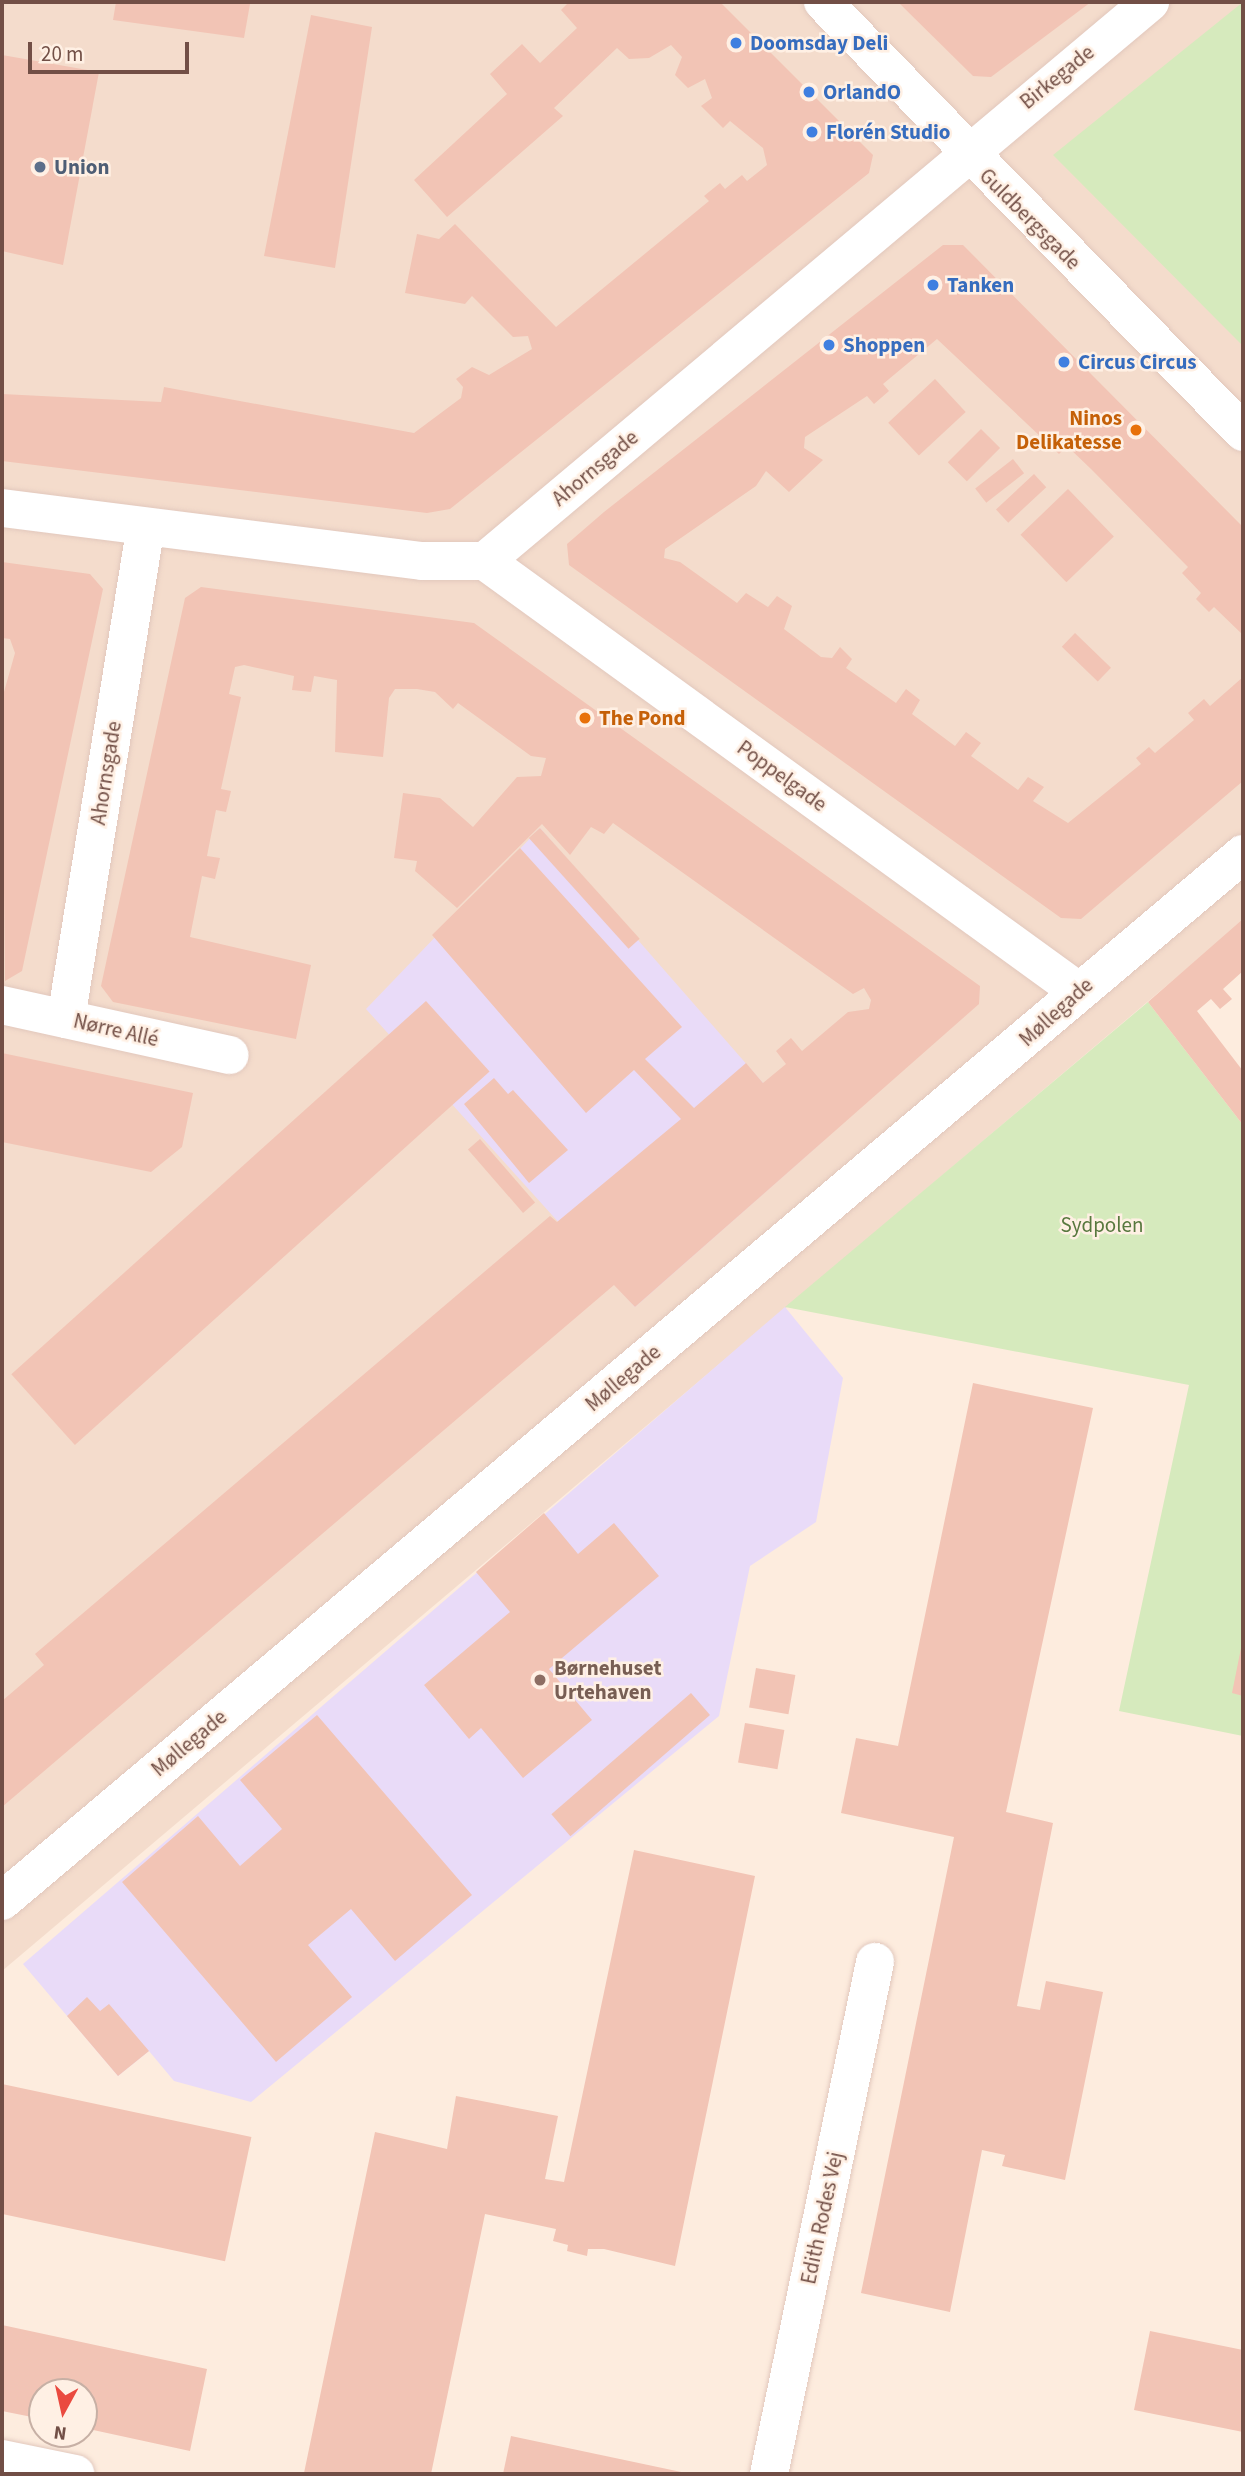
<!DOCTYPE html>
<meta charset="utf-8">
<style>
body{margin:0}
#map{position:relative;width:1245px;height:2476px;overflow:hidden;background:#fdecde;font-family:"Source Sans 3",sans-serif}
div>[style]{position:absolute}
.residential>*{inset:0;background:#f4dccc}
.education>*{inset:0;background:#e9dbf8}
.green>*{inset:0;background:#d6eabd}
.building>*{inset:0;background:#f2c4b5;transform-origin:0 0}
.roads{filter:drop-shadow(0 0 2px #e2c8bd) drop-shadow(0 0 2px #e2c8bd)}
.minor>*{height:38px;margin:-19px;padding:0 19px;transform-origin:19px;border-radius:19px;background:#fff}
.dots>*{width:19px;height:19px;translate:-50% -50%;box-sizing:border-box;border:4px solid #fff0e4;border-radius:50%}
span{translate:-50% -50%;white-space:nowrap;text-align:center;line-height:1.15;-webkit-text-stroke:5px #fff0e4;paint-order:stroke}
.shop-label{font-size:21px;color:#366cbe;font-weight:700}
.left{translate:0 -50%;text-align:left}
.street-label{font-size:21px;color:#724f46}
.service-label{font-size:21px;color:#4e5e75;font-weight:700}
.food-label{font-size:21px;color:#c56008;font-weight:700}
.right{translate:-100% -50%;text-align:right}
.park-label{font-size:21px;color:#58783e}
.education-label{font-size:21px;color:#785e54;font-weight:700}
.frame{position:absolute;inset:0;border:4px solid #724f46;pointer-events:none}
.north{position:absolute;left:28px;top:2378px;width:70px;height:70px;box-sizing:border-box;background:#fff0e4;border:2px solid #c7b0a5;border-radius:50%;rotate:188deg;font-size:19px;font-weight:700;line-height:28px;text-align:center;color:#724f46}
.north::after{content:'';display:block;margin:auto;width:24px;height:32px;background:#ea4a3f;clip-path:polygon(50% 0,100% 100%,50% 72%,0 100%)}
.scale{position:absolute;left:28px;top:42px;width:161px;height:32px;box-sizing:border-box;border:4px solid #724f46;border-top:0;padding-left:9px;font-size:21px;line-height:24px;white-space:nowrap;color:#724f46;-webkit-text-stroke:5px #fff0e4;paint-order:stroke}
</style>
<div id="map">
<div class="residential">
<div style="clip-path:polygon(2px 2px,1243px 2px,1243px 921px,2px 1971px)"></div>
</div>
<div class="education">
<div style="clip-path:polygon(540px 828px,763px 1083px,822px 1142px,635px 1307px,366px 1009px)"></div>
<div style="clip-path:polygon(785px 1307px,843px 1378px,816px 1522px,750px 1566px,719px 1716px,251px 2102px,174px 2081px,149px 2051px,118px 2076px,23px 1964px)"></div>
</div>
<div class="green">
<div style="clip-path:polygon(1243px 2px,1243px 346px,1053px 155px)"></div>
<div style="clip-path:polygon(1148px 1002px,1243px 1125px,1243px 1736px,1119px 1711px,1189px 1385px,785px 1307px)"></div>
</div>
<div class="building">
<div style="clip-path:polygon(116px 2px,239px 2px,250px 4px,244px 38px,113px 20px)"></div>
<div style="clip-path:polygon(569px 2px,720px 2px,873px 155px,869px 173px,450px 509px,427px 513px,2px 461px,2px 394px,161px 402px,164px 387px,414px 433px,461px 398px,463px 387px,456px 379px,472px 367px,489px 375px,532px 349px,528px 336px,513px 337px,472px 296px,465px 304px,405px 293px,417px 234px,439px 239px,455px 224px,556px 327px,709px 201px,704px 196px,720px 183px,725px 189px,742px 175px,747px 181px,767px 165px,763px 148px,730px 121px,723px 128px,701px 106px,712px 98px,705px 79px,688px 88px,675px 75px,682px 57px,671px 45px,649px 58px,629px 59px,617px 48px,554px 108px,563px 116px,447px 217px,414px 180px,507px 94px,490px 74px,522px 44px,540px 63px,577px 28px,561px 10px)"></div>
<div style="clip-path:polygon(898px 2px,1091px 2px,991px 77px,973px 76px)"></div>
<div style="clip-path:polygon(311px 15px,372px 27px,335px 268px,264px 256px)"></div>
<div style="clip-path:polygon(2px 55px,99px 72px,63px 265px,2px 251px)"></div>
<div style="clip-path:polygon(943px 245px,963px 245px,1243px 527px,1243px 635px,1214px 607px,1209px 612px,1196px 599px,1201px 593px,1182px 573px,1188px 567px,1091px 469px,1067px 446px,1059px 454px,937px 339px,883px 384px,889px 391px,874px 404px,867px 396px,805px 437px,804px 448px,823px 460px,789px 492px,766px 471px,756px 486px,665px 549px,664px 558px,680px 562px,737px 603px,746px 593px,768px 607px,777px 596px,792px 606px,784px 629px,821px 657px,832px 658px,840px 647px,852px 659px,846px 668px,896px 703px,906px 689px,920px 700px,912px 714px,955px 746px,966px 732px,981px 743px,971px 756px,1018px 790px,1028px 777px,1044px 787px,1033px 801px,1068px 823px,1141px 764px,1136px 758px,1149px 747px,1155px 753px,1194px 720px,1188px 713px,1204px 699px,1210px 706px,1243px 677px,1243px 781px,1081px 919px,1061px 918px,569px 565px,567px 544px,604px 512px)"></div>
<div style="left:935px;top:379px;width:45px;height:64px;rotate:47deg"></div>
<div style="left:981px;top:429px;width:27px;height:47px;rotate:45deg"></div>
<div style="left:1013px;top:459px;width:18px;height:48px;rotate:52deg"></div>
<div style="left:1034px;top:474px;width:18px;height:52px;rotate:47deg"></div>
<div style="left:1068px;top:489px;width:66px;height:66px;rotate:46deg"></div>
<div style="clip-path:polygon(2px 562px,90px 574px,103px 589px,22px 971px,5px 981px,2px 699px,15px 653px,10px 639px,2px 638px)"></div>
<div style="clip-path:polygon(201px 587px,474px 623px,980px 986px,979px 1004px,635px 1307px,614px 1285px,2px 1807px,2px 1701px,44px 1665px,35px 1654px,550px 1216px,557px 1222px,681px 1119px,634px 1070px,586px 1113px,432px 935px,520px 848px,682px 1027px,645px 1059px,694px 1108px,746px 1063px,763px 1083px,786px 1064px,776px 1051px,791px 1038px,802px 1051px,848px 1012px,869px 1009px,871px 1000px,864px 988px,853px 994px,613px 823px,604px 834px,591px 827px,570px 855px,542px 824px,457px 908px,415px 871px,417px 861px,394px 858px,403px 793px,440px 798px,473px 827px,517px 777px,541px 776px,546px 758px,531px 756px,458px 703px,453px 709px,435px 692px,417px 689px,395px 689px,389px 698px,383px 757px,335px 752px,337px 680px,314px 676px,311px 692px,292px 690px,294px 676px,244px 665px,235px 667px,229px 694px,241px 697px,221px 789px,231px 791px,226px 812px,216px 810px,207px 856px,220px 858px,215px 879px,202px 876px,190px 937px,311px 965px,296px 1039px,113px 1002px,101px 986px,185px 598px)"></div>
<div style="left:1075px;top:633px;width:50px;height:19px;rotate:44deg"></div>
<div style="left:540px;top:828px;width:149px;height:15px;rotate:48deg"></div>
<div style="clip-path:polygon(1243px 919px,1243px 971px,1223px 989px,1232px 999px,1220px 1009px,1211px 999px,1197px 1011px,1243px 1071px,1243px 1125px,1148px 1002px)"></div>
<div style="left:426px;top:1001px;width:95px;height:558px;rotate:48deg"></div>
<div style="clip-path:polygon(2px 1053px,193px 1093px,182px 1147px,151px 1172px,2px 1142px)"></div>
<div style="clip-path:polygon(494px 1078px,508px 1094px,513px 1090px,568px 1150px,529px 1183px,464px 1104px)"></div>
<div style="left:480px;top:1139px;width:84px;height:16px;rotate:49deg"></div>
<div style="clip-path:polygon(973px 1383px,1093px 1408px,1006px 1812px,1053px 1823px,1017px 2006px,1040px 2010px,1046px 1981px,1103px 1992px,1065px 2180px,1002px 2166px,1005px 2155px,982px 2150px,950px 2312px,861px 2293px,954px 1837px,841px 1813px,856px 1738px,898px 1746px)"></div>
<div style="clip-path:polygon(544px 1513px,578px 1554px,614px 1523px,659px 1576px,549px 1669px,592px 1720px,523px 1778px,481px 1728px,469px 1739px,424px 1685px,510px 1612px,476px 1572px)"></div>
<div style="clip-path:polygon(1242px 1643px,1243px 1643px,1243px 1696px,1232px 1693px)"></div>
<div style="left:756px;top:1668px;width:40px;height:40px;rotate:10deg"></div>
<div style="left:691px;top:1693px;width:29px;height:185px;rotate:49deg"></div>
<div style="clip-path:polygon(317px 1715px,472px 1895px,395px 1961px,351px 1909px,308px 1945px,352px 1997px,276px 2062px,122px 1882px,198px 1816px,240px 1866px,282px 1829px,240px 1780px)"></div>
<div style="left:745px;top:1723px;width:40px;height:40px;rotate:10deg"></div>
<div style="clip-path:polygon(634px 1850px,755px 1876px,675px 2266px,604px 2249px,588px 2249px,587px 2256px,567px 2251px,568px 2245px,553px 2241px,556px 2229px,485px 2214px,431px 2474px,304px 2473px,375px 2132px,447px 2149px,456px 2096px,558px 2116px,545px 2179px,564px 2182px)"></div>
<div style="clip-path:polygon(87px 1997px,100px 2011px,109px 2004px,149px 2051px,118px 2076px,67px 2016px)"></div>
<div style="left:2px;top:2084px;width:255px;height:127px;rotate:12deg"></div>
<div style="clip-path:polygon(2px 2325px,207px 2369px,190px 2451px,84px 2428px,84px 2392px,42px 2392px,42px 2419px,2px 2411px)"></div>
<div style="clip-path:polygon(1150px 2331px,1243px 2350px,1243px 2432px,1134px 2410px)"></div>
<div style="clip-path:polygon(511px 2436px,686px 2473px,685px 2474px,503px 2474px)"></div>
</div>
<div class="roads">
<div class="minor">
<div style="left:823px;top:2px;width:601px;rotate:45.67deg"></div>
<div style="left:2px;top:508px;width:423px;rotate:7.2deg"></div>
<div style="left:422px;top:561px;width:63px"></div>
<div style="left:485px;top:561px;width:869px;rotate:-40.05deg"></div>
<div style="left:485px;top:561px;width:732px;rotate:35.95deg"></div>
<div style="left:2px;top:1005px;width:233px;rotate:12.4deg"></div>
<div style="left:66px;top:1019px;width:498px;rotate:-80.8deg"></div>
<div style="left:2px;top:1901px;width:1624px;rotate:-40.15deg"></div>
<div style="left:2px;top:2459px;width:75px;rotate:11.6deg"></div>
<div style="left:769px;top:2474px;width:523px;rotate:-78.3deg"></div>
</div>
</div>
<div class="dots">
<div style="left:736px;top:43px;background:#3f7fe0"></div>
<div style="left:809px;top:92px;background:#3f7fe0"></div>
<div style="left:812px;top:132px;background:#3f7fe0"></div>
<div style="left:40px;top:167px;background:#5c6f8a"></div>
<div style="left:933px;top:285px;background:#3f7fe0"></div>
<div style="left:829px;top:345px;background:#3f7fe0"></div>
<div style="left:1064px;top:362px;background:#3f7fe0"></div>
<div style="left:1136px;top:430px;background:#e8710a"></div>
<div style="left:585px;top:718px;background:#e8710a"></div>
<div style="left:540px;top:1680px;background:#8d6e63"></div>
</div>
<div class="shop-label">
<span class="left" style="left:750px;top:43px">Doomsday Deli</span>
<span class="left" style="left:823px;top:92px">OrlandO</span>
<span class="left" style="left:826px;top:132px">Florén Studio</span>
<span class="left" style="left:947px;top:285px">Tanken</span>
<span class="left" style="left:843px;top:345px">Shoppen</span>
<span class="left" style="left:1078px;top:362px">Circus Circus</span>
</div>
<div class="street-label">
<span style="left:1057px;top:77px;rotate:-39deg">Birkegade</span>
<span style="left:1030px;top:219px;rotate:45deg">Guldbergsgade</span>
<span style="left:595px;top:468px;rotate:-40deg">Ahornsgade</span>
<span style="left:106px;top:773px;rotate:-81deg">Ahornsgade</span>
<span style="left:782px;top:776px;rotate:36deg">Poppelgade</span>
<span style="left:1056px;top:1012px;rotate:-42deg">Møllegade</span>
<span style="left:116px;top:1030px;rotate:13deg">Nørre Allé</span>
<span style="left:623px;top:1378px;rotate:-40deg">Møllegade</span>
<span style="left:189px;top:1743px;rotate:-40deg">Møllegade</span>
<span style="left:822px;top:2218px;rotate:-78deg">Edith Rodes Vej</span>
</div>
<div class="service-label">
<span class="left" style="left:54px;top:167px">Union</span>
</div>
<div class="food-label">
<span class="right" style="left:1122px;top:430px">Ninos<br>Delikatesse</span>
<span class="left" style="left:599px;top:718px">The Pond</span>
</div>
<div class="park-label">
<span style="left:1102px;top:1225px">Sydpolen</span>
</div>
<div class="education-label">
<span class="left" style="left:554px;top:1680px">Børnehuset<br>Urtehaven</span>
</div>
<div class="frame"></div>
<div class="north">N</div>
<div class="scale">20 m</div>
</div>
